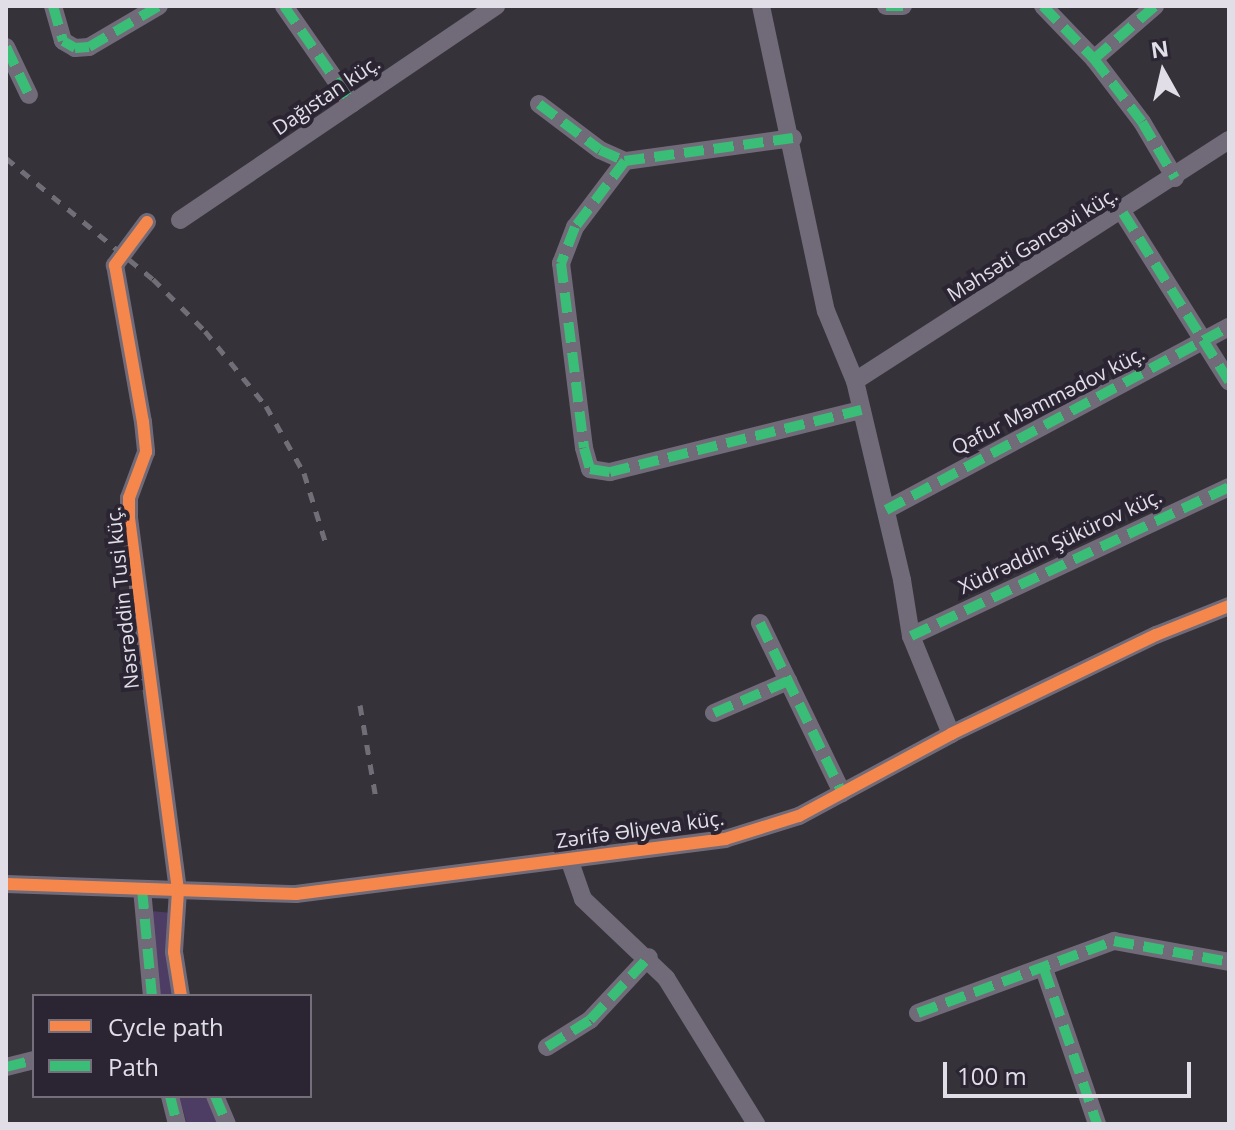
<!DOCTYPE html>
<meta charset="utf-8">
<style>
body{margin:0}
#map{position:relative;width:1235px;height:1130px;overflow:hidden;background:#36323a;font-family:"Open Sans",sans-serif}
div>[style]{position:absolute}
.green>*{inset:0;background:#4d3c64}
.minor>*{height:18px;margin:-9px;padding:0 9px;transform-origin:9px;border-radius:9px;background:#716b79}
.rail>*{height:5px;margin-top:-2.5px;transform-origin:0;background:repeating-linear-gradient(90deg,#726e77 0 10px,transparent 0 20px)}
.quiet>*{height:10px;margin-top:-5px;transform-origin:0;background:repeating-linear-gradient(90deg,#3abd76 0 20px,transparent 0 30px)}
.cycleway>*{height:12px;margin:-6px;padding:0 6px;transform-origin:6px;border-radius:6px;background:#f5874c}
span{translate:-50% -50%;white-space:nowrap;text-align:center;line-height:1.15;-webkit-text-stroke:8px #2b2533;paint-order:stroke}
.street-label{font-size:20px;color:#e1dee8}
.frame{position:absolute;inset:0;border:8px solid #e1dee8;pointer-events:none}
.legend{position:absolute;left:32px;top:994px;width:280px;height:104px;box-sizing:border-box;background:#2b2533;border:2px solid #746f7b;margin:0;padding:10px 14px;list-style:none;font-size:24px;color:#e1dee8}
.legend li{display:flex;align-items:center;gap:16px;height:40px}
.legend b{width:40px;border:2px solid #746f7b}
.north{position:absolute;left:1123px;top:32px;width:80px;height:80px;-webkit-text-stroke:6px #2b2533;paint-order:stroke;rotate:352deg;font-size:22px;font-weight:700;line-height:32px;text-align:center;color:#e1dee8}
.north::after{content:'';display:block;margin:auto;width:28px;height:36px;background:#e1dee8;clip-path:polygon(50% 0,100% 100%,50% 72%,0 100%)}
.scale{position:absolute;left:943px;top:1062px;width:248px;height:36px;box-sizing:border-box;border:4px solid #e1dee8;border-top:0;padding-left:10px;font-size:24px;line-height:28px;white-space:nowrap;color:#e1dee8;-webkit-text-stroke:6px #2b2533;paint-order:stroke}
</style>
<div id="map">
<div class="green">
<div style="clip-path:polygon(150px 911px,173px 913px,175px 996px,158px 996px)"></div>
<div style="clip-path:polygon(179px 1096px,205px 1096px,218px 1124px,187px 1124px)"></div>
</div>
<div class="minor">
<div style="left:53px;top:6px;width:36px;rotate:74deg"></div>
<div style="left:63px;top:41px;width:14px;rotate:30deg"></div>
<div style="left:75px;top:48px;width:14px;rotate:-4deg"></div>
<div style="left:89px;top:47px;width:81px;rotate:-30.4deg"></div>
<div style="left:284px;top:6px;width:119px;rotate:55.2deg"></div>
<div style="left:761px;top:6px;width:312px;rotate:78deg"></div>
<div style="left:826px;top:311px;width:76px;rotate:67.5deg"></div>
<div style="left:855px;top:381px;width:204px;rotate:76.7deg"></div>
<div style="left:902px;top:580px;width:57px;rotate:80.9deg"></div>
<div style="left:911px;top:636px;width:106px;rotate:67.8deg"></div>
<div style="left:886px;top:6px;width:17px"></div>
<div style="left:1043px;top:6px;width:74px;rotate:46.1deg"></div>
<div style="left:1094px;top:59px;width:79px;rotate:52.7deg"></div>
<div style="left:1142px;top:122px;width:65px;rotate:59.5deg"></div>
<div style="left:6px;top:47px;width:53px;rotate:64.4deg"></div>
<div style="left:1094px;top:59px;width:81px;rotate:-41deg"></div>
<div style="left:539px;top:104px;width:76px;rotate:37deg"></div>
<div style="left:600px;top:150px;width:27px;rotate:24deg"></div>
<div style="left:793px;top:138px;width:170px;rotate:172.2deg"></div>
<div style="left:625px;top:161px;width:83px;rotate:127.1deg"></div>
<div style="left:575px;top:227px;width:39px;rotate:111deg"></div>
<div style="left:561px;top:263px;width:186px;rotate:82.9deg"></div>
<div style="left:584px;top:448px;width:22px;rotate:74deg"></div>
<div style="left:590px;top:469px;width:20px;rotate:9deg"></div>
<div style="left:610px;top:472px;width:259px;rotate:-13.9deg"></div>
<div style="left:1123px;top:213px;width:199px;rotate:57.8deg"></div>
<div style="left:180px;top:220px;width:382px;rotate:-34.1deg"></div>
<div style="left:147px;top:222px;width:54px;rotate:126.7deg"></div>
<div style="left:115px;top:265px;width:159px;rotate:79.9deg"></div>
<div style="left:143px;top:422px;width:30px;rotate:84deg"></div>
<div style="left:146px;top:452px;width:49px;rotate:110.3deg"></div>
<div style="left:129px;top:498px;width:20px;rotate:90deg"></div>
<div style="left:129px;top:518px;width:376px;rotate:82.5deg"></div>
<div style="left:178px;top:891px;width:61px;rotate:93.8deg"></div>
<div style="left:174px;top:952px;width:45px;rotate:81deg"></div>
<div style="left:855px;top:381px;width:445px;rotate:-32.8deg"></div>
<div style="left:886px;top:510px;width:389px;rotate:-28.1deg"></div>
<div style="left:760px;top:623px;width:189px;rotate:64.2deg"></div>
<div style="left:911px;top:636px;width:351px;rotate:-25.1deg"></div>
<div style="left:714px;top:713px;width:81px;rotate:-23.4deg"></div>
<div style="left:569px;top:859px;width:42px;rotate:70.7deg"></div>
<div style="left:583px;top:899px;width:115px;rotate:43.6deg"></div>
<div style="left:666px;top:978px;width:172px;rotate:58.3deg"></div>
<div style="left:6px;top:884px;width:290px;rotate:2deg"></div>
<div style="left:296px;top:894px;width:433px;rotate:-7.3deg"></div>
<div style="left:725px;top:839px;width:77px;rotate:-17.3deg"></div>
<div style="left:799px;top:816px;width:173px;rotate:-28.3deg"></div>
<div style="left:951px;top:734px;width:228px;rotate:-25.8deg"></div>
<div style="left:1156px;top:635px;width:79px;rotate:-21.7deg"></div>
<div style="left:142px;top:889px;width:107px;rotate:84.7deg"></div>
<div style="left:1044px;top:969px;width:164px;rotate:71.1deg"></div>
<div style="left:918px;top:1013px;width:209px;rotate:-20.2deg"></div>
<div style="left:1114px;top:941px;width:117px;rotate:10.3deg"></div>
<div style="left:547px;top:1047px;width:51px;rotate:-32.1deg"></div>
<div style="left:590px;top:1020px;width:86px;rotate:-46.9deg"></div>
<div style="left:6px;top:1067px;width:29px;rotate:-14deg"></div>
<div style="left:170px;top:1096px;width:29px;rotate:76deg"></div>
<div style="left:215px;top:1096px;width:30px;rotate:67deg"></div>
</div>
<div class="rail">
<div style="left:6px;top:158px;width:190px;rotate:39.5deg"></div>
<div style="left:153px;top:279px;width:74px;rotate:45deg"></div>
<div style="left:205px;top:331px;width:97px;rotate:50.9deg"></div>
<div style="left:266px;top:406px;width:77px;rotate:60.4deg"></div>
<div style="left:304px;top:473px;width:74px;rotate:72.8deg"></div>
<div style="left:360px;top:705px;width:95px;rotate:80.3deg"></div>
</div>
<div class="quiet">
<div style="left:53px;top:6px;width:36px;rotate:74deg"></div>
<div style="left:63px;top:41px;width:14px;rotate:30deg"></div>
<div style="left:75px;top:48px;width:14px;rotate:-4deg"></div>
<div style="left:89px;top:47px;width:81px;rotate:-30.4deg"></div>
<div style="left:284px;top:6px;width:119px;rotate:55.2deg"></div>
<div style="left:886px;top:6px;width:17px"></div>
<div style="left:1043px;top:6px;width:74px;rotate:46.1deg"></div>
<div style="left:1094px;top:59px;width:79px;rotate:52.7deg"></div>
<div style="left:1142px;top:122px;width:65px;rotate:59.5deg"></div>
<div style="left:6px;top:47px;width:53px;rotate:64.4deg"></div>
<div style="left:1094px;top:59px;width:81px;rotate:-41deg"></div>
<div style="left:539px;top:104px;width:76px;rotate:37deg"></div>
<div style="left:600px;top:150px;width:27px;rotate:24deg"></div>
<div style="left:793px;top:138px;width:170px;rotate:172.2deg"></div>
<div style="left:625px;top:161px;width:83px;rotate:127.1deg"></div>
<div style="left:575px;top:227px;width:39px;rotate:111deg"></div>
<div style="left:561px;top:263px;width:186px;rotate:82.9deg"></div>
<div style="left:584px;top:448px;width:22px;rotate:74deg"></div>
<div style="left:590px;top:469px;width:20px;rotate:9deg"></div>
<div style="left:610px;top:472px;width:259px;rotate:-13.9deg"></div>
<div style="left:1123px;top:213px;width:199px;rotate:57.8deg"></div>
<div style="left:886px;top:510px;width:389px;rotate:-28.1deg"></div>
<div style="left:760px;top:623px;width:189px;rotate:64.2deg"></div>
<div style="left:911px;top:636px;width:351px;rotate:-25.1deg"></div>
<div style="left:714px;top:713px;width:81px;rotate:-23.4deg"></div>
<div style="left:142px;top:889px;width:107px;rotate:84.7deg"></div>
<div style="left:1044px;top:969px;width:164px;rotate:71.1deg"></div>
<div style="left:918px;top:1013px;width:209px;rotate:-20.2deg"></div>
<div style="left:1114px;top:941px;width:117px;rotate:10.3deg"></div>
<div style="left:547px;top:1047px;width:51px;rotate:-32.1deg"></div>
<div style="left:590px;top:1020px;width:86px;rotate:-46.9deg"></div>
<div style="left:6px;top:1067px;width:29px;rotate:-14deg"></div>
<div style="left:170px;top:1096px;width:29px;rotate:76deg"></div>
<div style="left:215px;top:1096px;width:30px;rotate:67deg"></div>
</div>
<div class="cycleway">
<div style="left:147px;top:222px;width:54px;rotate:126.7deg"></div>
<div style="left:115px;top:265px;width:159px;rotate:79.9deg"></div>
<div style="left:143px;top:422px;width:30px;rotate:84deg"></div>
<div style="left:146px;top:452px;width:49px;rotate:110.3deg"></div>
<div style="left:129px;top:498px;width:20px;rotate:90deg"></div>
<div style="left:129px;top:518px;width:376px;rotate:82.5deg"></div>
<div style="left:178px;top:891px;width:61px;rotate:93.8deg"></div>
<div style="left:174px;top:952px;width:45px;rotate:81deg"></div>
<div style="left:6px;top:884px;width:290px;rotate:2deg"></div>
<div style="left:296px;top:894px;width:433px;rotate:-7.3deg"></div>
<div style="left:725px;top:839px;width:77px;rotate:-17.3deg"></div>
<div style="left:799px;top:816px;width:173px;rotate:-28.3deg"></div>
<div style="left:951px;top:734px;width:228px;rotate:-25.8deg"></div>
<div style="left:1156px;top:635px;width:79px;rotate:-21.7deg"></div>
</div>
<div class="street-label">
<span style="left:326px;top:95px;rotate:-34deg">Dağıstan küç.</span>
<span style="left:1032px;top:244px;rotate:-32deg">Məhsəti Gəncəvi küç.</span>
<span style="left:1048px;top:400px;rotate:-27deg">Qafur Məmmədov küç.</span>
<span style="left:1060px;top:541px;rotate:-25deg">Xüdrəddin Şükürov küç.</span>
<span style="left:122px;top:598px;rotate:-96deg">Nəsrəddin Tusi küç.</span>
<span style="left:640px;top:829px;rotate:-8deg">Zərifə Əliyeva küç.</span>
</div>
<div class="frame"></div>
<ul class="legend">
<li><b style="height:10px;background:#f5874c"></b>Cycle path</li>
<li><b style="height:10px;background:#3abd76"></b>Path</li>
</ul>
<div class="north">N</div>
<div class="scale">100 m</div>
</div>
